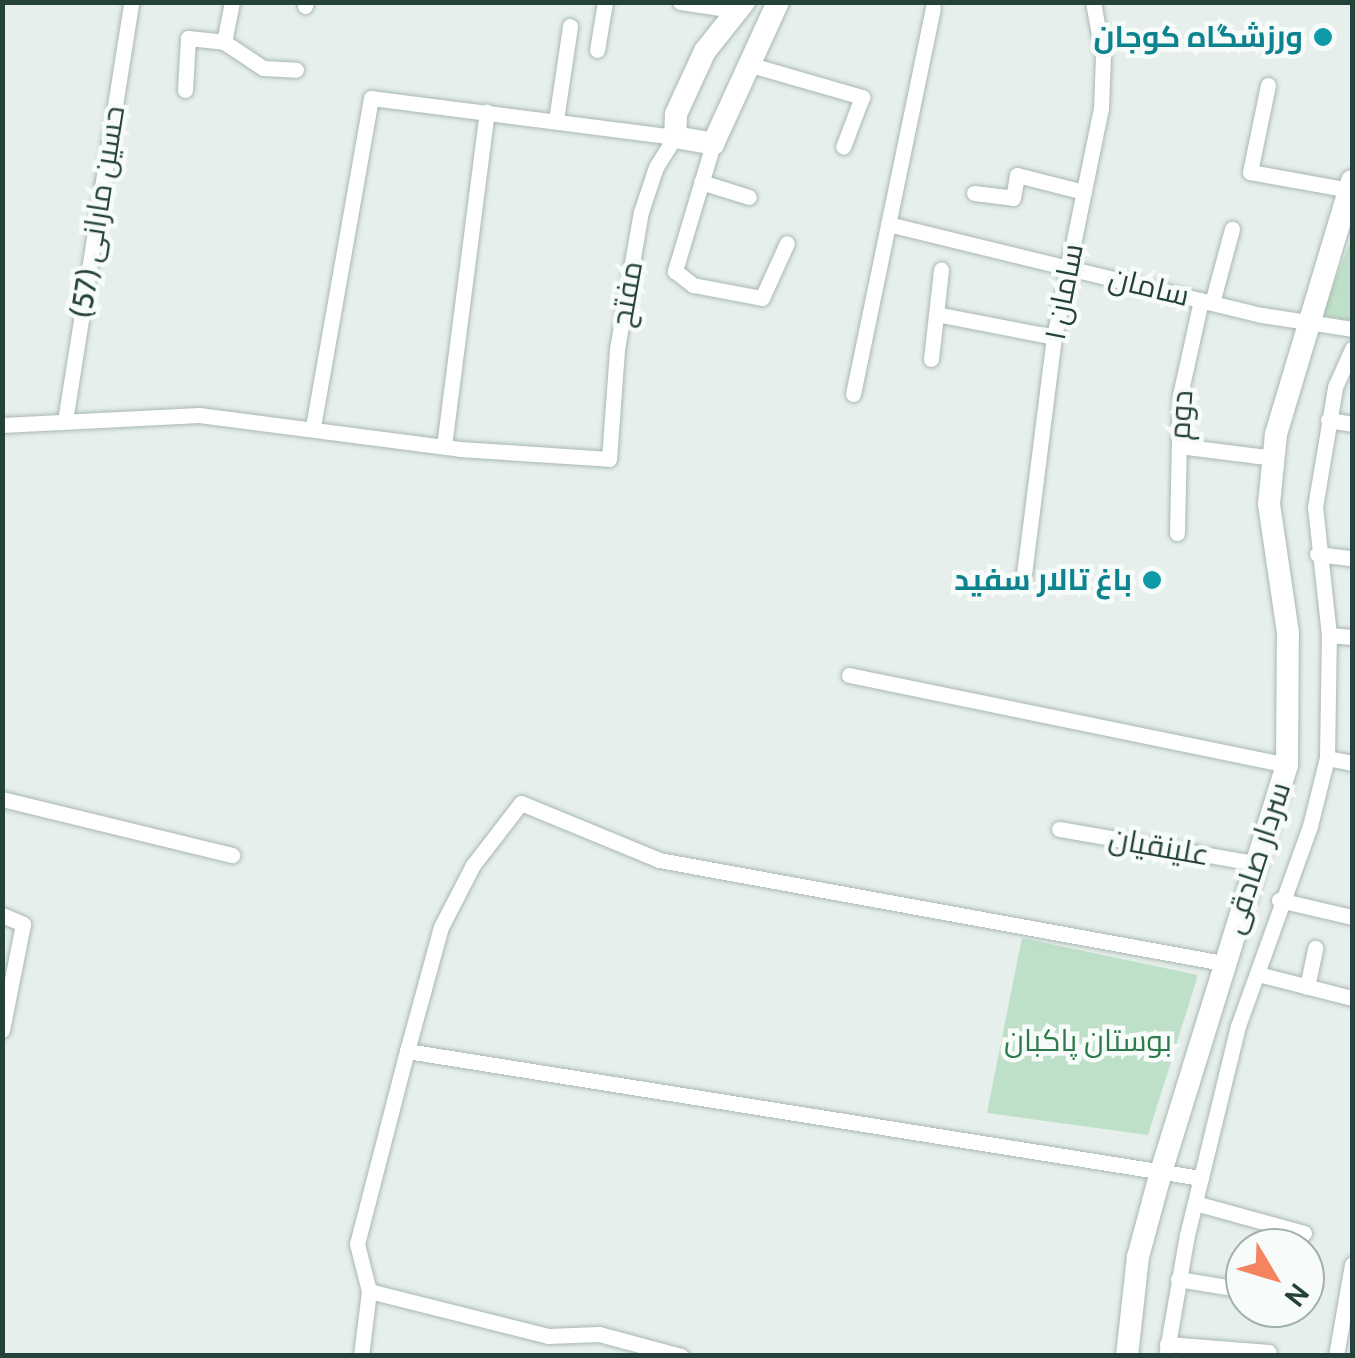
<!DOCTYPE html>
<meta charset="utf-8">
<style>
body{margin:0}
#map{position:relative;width:1355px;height:1358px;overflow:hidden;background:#e6efeb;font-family:Cabin,Cairo,sans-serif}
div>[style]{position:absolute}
.green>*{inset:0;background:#bfe0c8}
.roads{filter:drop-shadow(0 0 2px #a8b8b2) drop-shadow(0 0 2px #a8b8b2)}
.street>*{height:15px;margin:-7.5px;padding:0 7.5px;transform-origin:7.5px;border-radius:7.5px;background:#fff}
.secondary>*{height:22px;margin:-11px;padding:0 11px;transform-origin:11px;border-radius:11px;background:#fff}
.dots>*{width:28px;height:28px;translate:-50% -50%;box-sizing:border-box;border:5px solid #f7fbf9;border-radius:50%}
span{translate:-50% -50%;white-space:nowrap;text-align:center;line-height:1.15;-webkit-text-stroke:9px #f7fbf9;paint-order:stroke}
.culture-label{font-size:30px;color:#0d838f;font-weight:700}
.right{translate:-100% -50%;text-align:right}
.street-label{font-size:30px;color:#24423a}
.park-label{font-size:30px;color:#2d7a4b}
.frame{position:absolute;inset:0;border:5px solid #24423a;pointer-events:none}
.north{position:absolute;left:1225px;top:1228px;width:100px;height:100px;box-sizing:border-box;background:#f7fbf9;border:2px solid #a3b1ad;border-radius:50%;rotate:128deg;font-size:28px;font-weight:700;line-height:40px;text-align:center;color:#24423a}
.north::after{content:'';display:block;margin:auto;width:35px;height:45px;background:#f4845f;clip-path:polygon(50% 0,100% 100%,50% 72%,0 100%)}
</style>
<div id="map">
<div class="green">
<div style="clip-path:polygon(1352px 237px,1352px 321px,1322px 315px)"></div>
<div style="clip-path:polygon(1022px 938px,1198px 975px,1148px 1135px,987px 1113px)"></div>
</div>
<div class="roads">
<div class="street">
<div style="left:232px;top:2px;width:41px;rotate:101.3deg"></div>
<div style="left:224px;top:42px;width:47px;rotate:33.7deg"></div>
<div style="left:263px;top:68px;width:33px;rotate:3deg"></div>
<div style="left:680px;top:2px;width:61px;rotate:8.5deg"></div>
<div style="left:305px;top:6px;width:4px;rotate:-76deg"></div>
<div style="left:597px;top:50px;width:49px;rotate:-80.5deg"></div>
<div style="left:751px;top:65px;width:116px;rotate:16.1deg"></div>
<div style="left:862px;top:97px;width:53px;rotate:110.8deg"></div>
<div style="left:1268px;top:85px;width:89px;rotate:101.7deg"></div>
<div style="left:1250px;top:172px;width:102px;rotate:10.2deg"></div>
<div style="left:185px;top:90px;width:52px;rotate:-86.7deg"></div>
<div style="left:188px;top:38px;width:36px;rotate:6deg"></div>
<div style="left:556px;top:120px;width:95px;rotate:-81.5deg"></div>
<div style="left:713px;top:144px;width:133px;rotate:106.7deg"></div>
<div style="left:675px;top:271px;width:23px;rotate:38deg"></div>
<div style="left:693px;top:285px;width:70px;rotate:10.7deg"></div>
<div style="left:762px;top:298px;width:60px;rotate:-65.6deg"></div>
<div style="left:701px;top:182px;width:50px;rotate:17.4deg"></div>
<div style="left:974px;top:193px;width:39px;rotate:7deg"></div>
<div style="left:1013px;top:198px;width:23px;rotate:-80deg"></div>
<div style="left:1017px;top:175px;width:69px;rotate:14.2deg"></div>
<div style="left:888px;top:224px;width:385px;rotate:13.7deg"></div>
<div style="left:1262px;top:315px;width:91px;rotate:8.8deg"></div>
<div style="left:1212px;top:303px;width:77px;rotate:-74.9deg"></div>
<div style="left:936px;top:314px;width:120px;rotate:11deg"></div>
<div style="left:931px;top:359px;width:90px;rotate:-83.6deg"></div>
<div style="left:853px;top:394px;width:394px;rotate:-78.3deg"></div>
<div style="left:1328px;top:420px;width:24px;rotate:9deg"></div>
<div style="left:65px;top:421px;width:424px;rotate:-81deg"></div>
<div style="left:2px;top:425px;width:197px;rotate:-2.9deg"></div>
<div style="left:199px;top:415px;width:263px;rotate:7.4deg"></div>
<div style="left:460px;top:449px;width:149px;rotate:3.8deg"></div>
<div style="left:609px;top:459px;width:110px;rotate:-85.8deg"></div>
<div style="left:617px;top:349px;width:139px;rotate:-80.1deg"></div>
<div style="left:641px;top:212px;width:47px;rotate:-71.6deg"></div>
<div style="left:656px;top:167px;width:36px;rotate:-58deg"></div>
<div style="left:675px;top:137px;width:306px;rotate:-172.7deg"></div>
<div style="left:371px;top:98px;width:335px;rotate:100deg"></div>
<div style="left:444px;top:446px;width:337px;rotate:-82.7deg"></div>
<div style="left:1179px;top:446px;width:96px;rotate:7.2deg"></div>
<div style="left:1177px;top:533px;width:138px;rotate:-88.8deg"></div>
<div style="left:1180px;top:395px;width:97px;rotate:-77.5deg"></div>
<div style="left:1317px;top:554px;width:35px;rotate:7deg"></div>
<div style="left:1023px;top:582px;width:247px;rotate:-82.8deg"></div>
<div style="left:1054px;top:337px;width:234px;rotate:-78.4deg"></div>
<div style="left:1101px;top:108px;width:52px;rotate:-87.8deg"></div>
<div style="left:1103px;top:56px;width:55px;rotate:-100.5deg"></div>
<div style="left:1329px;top:635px;width:23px;rotate:5deg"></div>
<div style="left:849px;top:675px;width:447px;rotate:11.6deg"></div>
<div style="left:1327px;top:758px;width:25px;rotate:11deg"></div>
<div style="left:2px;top:799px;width:237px;rotate:13.7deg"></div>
<div style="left:1059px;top:829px;width:203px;rotate:9.9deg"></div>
<div style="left:1279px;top:900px;width:75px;rotate:13.1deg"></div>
<div style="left:2px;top:915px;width:23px;rotate:23deg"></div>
<div style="left:23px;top:924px;width:108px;rotate:101.2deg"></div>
<div style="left:1258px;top:974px;width:97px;rotate:14.3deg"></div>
<div style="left:1307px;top:987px;width:40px;rotate:-78deg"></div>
<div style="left:407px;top:1051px;width:129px;rotate:-74.7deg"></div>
<div style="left:441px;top:927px;width:70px;rotate:-62.7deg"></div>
<div style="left:473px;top:865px;width:78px;rotate:-52.3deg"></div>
<div style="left:521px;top:803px;width:149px;rotate:22.4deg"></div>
<div style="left:659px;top:860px;width:573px;rotate:10.35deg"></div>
<div style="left:1195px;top:1203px;width:113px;rotate:15.4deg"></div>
<div style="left:1178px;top:1279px;width:68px;rotate:9.3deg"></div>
<div style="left:369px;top:1291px;width:49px;rotate:-104.3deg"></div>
<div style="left:357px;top:1244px;width:199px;rotate:-75.5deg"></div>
<div style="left:407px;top:1051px;width:804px;rotate:9.09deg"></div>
<div style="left:1167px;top:1344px;width:102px;rotate:4.5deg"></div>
<div style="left:361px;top:1356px;width:65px;rotate:-83deg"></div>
<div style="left:369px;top:1291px;width:185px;rotate:14.1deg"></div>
<div style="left:548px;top:1336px;width:51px;rotate:-2.2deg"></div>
<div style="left:599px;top:1334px;width:85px;rotate:15deg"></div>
<div style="left:1166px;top:1356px;width:123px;rotate:-80.2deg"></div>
<div style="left:1187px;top:1235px;width:215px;rotate:-76.3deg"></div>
<div style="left:1238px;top:1026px;width:213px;rotate:-70.2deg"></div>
<div style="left:1310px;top:826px;width:70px;rotate:-76deg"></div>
<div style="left:1327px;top:758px;width:123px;rotate:-89.1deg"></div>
<div style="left:1329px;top:635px;width:129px;rotate:-96.2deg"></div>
<div style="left:1315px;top:507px;width:122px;rotate:-80.5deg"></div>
<div style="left:1335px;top:387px;width:42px;rotate:-65.9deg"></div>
<div style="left:1336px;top:1356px;width:93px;rotate:-80.1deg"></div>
</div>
<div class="secondary">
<div style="left:744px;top:2px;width:63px;rotate:128.5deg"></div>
<div style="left:705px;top:51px;width:69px;rotate:114.7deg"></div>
<div style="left:676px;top:114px;width:23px;rotate:92deg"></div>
<div style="left:675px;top:137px;width:39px;rotate:10deg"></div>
<div style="left:713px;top:144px;width:156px;rotate:-65.4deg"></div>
<div style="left:1127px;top:1356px;width:100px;rotate:-83.7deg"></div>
<div style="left:1138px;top:1257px;width:88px;rotate:-74.9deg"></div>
<div style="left:1161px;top:1172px;width:426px;rotate:-72.8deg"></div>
<div style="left:1287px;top:765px;width:132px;rotate:-89.6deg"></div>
<div style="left:1288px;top:633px;width:130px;rotate:-98.4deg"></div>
<div style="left:1269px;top:504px;width:70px;rotate:-84.3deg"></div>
<div style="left:1276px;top:434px;width:264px;rotate:-73.3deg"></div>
</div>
</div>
<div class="dots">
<div style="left:1323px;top:37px;background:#0f9aa8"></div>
<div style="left:1152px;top:580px;background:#0f9aa8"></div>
</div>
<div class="culture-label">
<span class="right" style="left:1303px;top:37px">ورزشگاه کوجان</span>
<span class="right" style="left:1132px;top:580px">باغ تالار سفید</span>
</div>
<div class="street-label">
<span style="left:98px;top:212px;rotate:-81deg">حسین مارانی (57)</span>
<span style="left:1149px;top:287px;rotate:14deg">سامان</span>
<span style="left:1064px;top:292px;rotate:-79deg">سامان ۱</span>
<span style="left:627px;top:294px;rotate:-80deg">مفتح</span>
<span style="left:1181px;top:415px;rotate:-86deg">دوم</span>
<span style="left:1159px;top:847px;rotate:10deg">علینقیان</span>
<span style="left:1257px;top:858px;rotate:-72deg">سردار صادقی</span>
</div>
<div class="park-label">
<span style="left:1088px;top:1041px">بوستان پاکبان</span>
</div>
<div class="frame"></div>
<div class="north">N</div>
</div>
